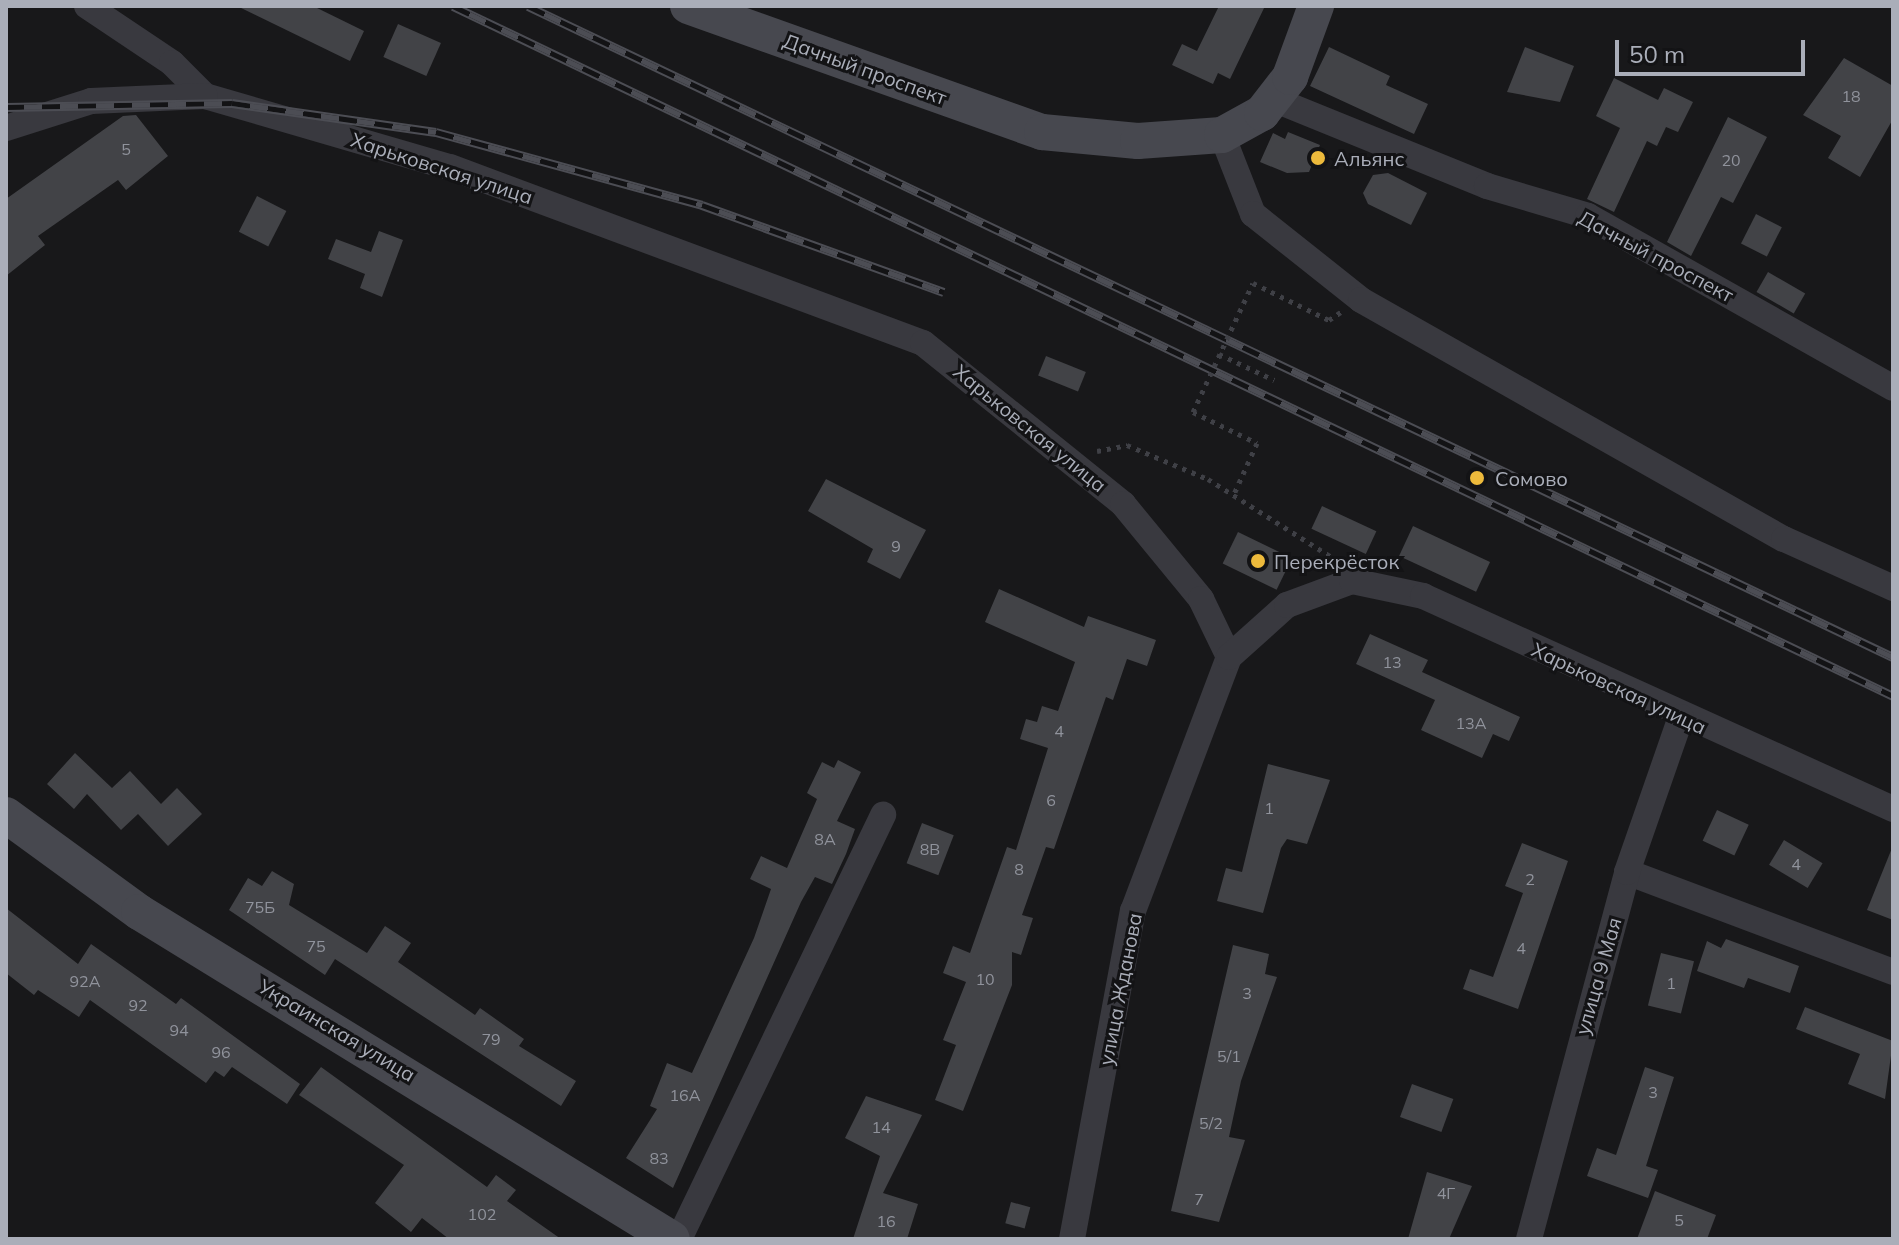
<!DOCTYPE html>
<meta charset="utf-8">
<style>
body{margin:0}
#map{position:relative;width:1899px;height:1245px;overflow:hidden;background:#18181a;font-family:Mulish,sans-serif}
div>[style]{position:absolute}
.building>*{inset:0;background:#424347;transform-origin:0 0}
.path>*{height:5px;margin-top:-2.5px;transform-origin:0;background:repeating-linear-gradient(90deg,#3f4046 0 4px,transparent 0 10px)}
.street>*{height:26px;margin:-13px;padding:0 13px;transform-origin:13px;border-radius:13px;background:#39393f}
.secondary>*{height:36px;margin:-18px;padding:0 18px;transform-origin:18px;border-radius:18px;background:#47484f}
.rail>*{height:9px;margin-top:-4.5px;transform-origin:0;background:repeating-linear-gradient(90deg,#131315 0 18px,#4c4d54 0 36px);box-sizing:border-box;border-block:2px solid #4c4d54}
.path-bridge>*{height:5px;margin-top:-2.5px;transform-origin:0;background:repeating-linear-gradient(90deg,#3f4046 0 4px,transparent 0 10px)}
.dots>*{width:22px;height:22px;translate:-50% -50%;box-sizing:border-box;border:4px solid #131315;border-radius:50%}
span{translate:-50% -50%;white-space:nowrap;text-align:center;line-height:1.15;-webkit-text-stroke:6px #131315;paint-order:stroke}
.number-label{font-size:16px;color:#90939c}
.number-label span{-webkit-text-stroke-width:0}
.street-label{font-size:20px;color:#aaaeb9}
.poi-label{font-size:20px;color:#aaaeb9}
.left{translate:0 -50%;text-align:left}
.frame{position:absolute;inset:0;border:8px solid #aaaeb9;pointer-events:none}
.scale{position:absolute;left:1615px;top:40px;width:190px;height:36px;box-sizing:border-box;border:4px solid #aaaeb9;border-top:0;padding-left:10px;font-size:24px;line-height:28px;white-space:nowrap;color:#aaaeb9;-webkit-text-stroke:6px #131315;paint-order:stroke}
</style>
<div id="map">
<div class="building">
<div style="clip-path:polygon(237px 6px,313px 6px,364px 31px,350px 61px)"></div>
<div style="clip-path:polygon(1219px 6px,1265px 6px,1230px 79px,1218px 73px,1213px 84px,1172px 65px,1182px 44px,1197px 51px)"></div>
<div style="left:398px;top:24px;width:47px;height:36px;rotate:24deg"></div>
<div style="clip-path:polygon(1329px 47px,1390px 76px,1386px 85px,1428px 104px,1414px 134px,1310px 86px)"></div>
<div style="clip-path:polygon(1525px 47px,1574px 66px,1560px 102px,1507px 92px)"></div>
<div style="clip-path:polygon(1844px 58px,1893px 86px,1893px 119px,1860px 177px,1828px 158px,1841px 136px,1803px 115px)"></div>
<div style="clip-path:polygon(1614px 78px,1658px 100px,1664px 88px,1693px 102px,1678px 132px,1666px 127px,1657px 146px,1647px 141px,1614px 212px,1587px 199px,1620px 128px,1596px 116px)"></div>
<div style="clip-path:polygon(136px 115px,168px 156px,126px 190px,118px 180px,38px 236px,45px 245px,6px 276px,6px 199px,123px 116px)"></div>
<div style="clip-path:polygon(1728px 117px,1767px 137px,1733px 203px,1721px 197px,1691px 256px,1667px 242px)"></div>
<div style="clip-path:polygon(1288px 132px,1320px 145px,1309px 172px,1287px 173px,1260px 162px,1273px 133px,1285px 139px)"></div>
<div style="clip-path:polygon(1388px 173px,1427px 193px,1411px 225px,1368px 204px,1363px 193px,1373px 175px)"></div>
<div style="left:257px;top:196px;width:33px;height:40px;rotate:27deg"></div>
<div style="left:1756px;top:214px;width:29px;height:33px;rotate:27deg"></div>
<div style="clip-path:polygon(379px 231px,403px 240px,382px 297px,360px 288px,365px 274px,328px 259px,336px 239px,371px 252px)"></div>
<div style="left:1768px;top:272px;width:43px;height:23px;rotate:30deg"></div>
<div style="left:1046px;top:356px;width:43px;height:21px;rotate:22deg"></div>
<div style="clip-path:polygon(826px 479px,926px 530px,900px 579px,867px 562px,873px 549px,808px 511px)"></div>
<div style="left:1322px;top:506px;width:60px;height:25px;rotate:25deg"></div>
<div style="left:1413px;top:526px;width:85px;height:33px;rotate:25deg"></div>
<div style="left:1238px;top:532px;width:60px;height:35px;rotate:26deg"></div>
<div style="clip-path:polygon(999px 589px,1084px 627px,1088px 616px,1156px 640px,1147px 666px,1127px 659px,1113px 700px,1106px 697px,1054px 849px,1046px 847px,1022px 915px,1033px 918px,1021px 955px,1012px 952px,1012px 985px,963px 1111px,935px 1100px,956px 1045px,943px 1040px,966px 982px,943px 973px,953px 946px,970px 953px,1007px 847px,1016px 850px,1048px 748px,1020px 739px,1026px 719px,1037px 722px,1042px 706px,1058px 711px,1075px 662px,985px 622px)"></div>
<div style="clip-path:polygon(1370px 634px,1428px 660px,1422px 672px,1520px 717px,1509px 741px,1493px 734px,1482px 758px,1421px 730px,1435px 700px,1356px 664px)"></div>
<div style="clip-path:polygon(75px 753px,112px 788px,130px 771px,161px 804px,177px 788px,202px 814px,168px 846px,138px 814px,121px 830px,87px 794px,74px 809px,47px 784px)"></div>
<div style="clip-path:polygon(838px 760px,861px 772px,837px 821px,855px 829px,846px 854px,832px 884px,815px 877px,801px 902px,673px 1188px,626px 1158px,657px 1109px,650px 1106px,667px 1063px,692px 1073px,754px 938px,771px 889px,750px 879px,761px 856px,787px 868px,817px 799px,807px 793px,822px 762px,834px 768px)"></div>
<div style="clip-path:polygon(1268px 764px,1330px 780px,1307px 844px,1287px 839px,1281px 848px,1263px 913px,1217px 901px,1226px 868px,1242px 872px)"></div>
<div style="left:1717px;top:810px;width:35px;height:34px;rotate:25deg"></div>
<div style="left:922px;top:823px;width:34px;height:43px;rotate:21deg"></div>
<div style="left:1784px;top:840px;width:45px;height:29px;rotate:31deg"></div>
<div style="clip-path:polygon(1522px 843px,1568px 861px,1518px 1009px,1463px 989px,1470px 969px,1493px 977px,1523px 893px,1505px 886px)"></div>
<div style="clip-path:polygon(1892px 848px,1893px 848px,1893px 920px,1867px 910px)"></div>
<div style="clip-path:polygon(272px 871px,294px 884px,289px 905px,367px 953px,385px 926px,411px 943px,398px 962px,475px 1015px,480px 1008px,524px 1039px,519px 1046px,576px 1081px,561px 1106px,335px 959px,325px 975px,229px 910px,248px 878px,262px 886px)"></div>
<div style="clip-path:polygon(6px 908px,78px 964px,91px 944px,176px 1004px,181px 998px,300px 1084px,287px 1104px,232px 1067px,224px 1077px,215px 1071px,206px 1083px,90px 1000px,79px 1017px,38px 990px,34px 995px,6px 973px)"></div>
<div style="clip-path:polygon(1726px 939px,1799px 966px,1790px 993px,1748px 978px,1744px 988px,1697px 971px,1707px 941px,1721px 948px)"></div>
<div style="clip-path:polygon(1233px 945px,1269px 954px,1265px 974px,1277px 977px,1241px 1081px,1229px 1137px,1245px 1140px,1219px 1222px,1171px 1211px)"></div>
<div style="left:1661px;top:953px;width:34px;height:54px;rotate:14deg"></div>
<div style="clip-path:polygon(1805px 1007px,1893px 1041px,1885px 1099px,1848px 1084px,1860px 1054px,1796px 1029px)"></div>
<div style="clip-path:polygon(321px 1067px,487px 1187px,496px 1175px,516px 1190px,507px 1201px,561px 1239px,449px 1239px,422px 1218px,411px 1232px,375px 1203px,404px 1165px,299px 1095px)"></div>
<div style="clip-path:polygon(1645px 1067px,1674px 1077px,1646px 1166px,1658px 1170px,1648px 1198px,1587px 1176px,1597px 1148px,1616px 1155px)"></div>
<div style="left:1412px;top:1084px;width:44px;height:35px;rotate:20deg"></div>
<div style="clip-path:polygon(866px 1096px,922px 1115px,883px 1193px,918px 1204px,907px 1239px,853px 1239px,880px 1156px,845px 1138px)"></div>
<div style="clip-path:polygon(1427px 1172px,1472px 1186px,1449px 1239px,1408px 1239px)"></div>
<div style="clip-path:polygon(1655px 1191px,1716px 1215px,1707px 1239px,1637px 1239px)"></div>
<div style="left:1011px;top:1202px;width:20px;height:22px;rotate:15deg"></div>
</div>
<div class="path">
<div style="left:1253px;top:283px;width:85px;rotate:26deg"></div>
<div style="left:1329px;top:320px;width:14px;rotate:-34deg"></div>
<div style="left:1219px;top:354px;width:61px;rotate:25.3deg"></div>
<div style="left:1193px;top:412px;width:71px;rotate:25.8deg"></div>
<div style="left:1257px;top:443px;width:56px;rotate:114.3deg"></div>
<div style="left:1097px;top:451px;width:31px;rotate:-11deg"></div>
<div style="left:1127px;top:445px;width:88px;rotate:22.8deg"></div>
<div style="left:1208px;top:479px;width:151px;rotate:32.3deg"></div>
</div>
<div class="street">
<div style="left:87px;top:6px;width:102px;rotate:33.8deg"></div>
<div style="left:172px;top:63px;width:47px;rotate:45deg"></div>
<div style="left:205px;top:96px;width:255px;rotate:16.2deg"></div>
<div style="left:450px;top:167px;width:505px;rotate:20.41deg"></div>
<div style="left:923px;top:343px;width:257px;rotate:38.8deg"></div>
<div style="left:1123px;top:504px;width:123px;rotate:50.6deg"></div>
<div style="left:1201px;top:599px;width:64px;rotate:64.2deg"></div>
<div style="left:1273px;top:99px;width:231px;rotate:22.1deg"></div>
<div style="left:1487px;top:186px;width:105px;rotate:16.5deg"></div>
<div style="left:1588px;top:216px;width:350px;rotate:29.4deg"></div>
<div style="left:6px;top:128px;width:89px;rotate:-17.6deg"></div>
<div style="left:91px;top:101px;width:114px;rotate:-2.5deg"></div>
<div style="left:1222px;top:135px;width:85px;rotate:68.6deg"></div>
<div style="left:1253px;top:214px;width:138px;rotate:38.5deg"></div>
<div style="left:1361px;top:300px;width:486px;rotate:29.5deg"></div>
<div style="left:1784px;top:539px;width:120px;rotate:24.2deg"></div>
<div style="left:1627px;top:872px;width:284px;rotate:20.6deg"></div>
<div style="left:679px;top:1239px;width:471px;rotate:-64.3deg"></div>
<div style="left:1072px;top:1239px;width:334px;rotate:-79.5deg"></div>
<div style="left:1133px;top:911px;width:272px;rotate:-69.3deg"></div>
<div style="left:1229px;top:657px;width:78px;rotate:-41.9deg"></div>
<div style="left:1287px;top:605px;width:69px;rotate:-20.3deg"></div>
<div style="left:1352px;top:581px;width:73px;rotate:11.9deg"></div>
<div style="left:1423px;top:596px;width:516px;rotate:24.38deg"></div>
<div style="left:1529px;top:1239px;width:380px;rotate:-75deg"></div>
<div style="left:1627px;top:872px;width:164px;rotate:-70.8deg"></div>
</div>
<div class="secondary">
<div style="left:688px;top:6px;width:376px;rotate:19.6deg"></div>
<div style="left:1042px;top:132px;width:96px;rotate:5.4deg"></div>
<div style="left:1138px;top:141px;width:84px;rotate:-4.1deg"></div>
<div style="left:1222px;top:135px;width:46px;rotate:-28.8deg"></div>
<div style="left:1262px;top:113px;width:46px;rotate:-52.1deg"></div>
<div style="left:1290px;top:77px;width:76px;rotate:-69.9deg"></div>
<div style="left:6px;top:815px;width:165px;rotate:36.1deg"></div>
<div style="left:139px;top:912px;width:625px;rotate:31.53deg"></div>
</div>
<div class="rail">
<div style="left:453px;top:6px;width:1597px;rotate:25.6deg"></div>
<div style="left:528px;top:6px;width:1512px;rotate:25.5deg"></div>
<div style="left:6px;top:107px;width:226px;rotate:-1deg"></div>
<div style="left:232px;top:103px;width:206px;rotate:8.1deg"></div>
<div style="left:436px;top:132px;width:276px;rotate:15.3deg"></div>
<div style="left:702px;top:205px;width:257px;rotate:19.8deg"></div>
</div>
<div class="path-bridge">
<div style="left:1193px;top:412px;width:142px;rotate:-65.1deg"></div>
</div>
<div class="dots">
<div style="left:1318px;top:158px;background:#edba3c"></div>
<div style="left:1477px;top:478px;background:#edba3c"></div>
<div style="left:1258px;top:561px;background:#edba3c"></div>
</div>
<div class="number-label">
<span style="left:1851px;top:96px">18</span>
<span style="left:126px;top:149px">5</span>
<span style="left:1731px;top:160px">20</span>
<span style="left:896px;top:546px">9</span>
<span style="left:1392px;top:662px">13</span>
<span style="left:1471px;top:723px">13А</span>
<span style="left:1059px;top:731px">4</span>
<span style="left:1051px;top:800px">6</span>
<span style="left:1269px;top:808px">1</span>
<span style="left:825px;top:839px">8А</span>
<span style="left:930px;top:849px">8В</span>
<span style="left:1796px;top:864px">4</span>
<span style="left:1019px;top:869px">8</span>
<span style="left:1530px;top:879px">2</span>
<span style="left:260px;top:907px">75Б</span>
<span style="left:316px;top:946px">75</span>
<span style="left:1521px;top:948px">4</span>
<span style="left:985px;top:979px">10</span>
<span style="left:85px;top:981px">92А</span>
<span style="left:1671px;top:983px">1</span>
<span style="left:1247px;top:993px">3</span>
<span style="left:138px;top:1005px">92</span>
<span style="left:179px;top:1030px">94</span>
<span style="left:491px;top:1039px">79</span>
<span style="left:221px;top:1052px">96</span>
<span style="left:1229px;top:1056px">5/1</span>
<span style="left:1653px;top:1092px">3</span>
<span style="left:685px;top:1095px">16А</span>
<span style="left:1211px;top:1123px">5/2</span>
<span style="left:881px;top:1127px">14</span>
<span style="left:659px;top:1158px">83</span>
<span style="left:1446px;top:1193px">4Г</span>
<span style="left:1199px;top:1199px">7</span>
<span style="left:482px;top:1214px">102</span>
<span style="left:1679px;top:1220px">5</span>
<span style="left:886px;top:1221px">16</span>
</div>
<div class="street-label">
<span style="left:865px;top:69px;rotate:20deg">Дачный проспект</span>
<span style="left:442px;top:168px;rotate:18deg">Харьковская улица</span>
<span style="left:1656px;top:256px;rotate:28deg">Дачный проспект</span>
<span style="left:1030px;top:428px;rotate:39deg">Харьковская улица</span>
<span style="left:1619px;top:688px;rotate:25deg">Харьковская улица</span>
<span style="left:1598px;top:976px;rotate:-74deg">улица 9 Мая</span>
<span style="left:1120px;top:989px;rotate:-79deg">улица Жданова</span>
<span style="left:337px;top:1030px;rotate:31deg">Украинская улица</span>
</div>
<div class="poi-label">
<span class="left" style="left:1334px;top:158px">Альянс</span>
<span class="left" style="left:1495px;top:478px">Сомово</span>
<span class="left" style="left:1274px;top:561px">Перекрёсток</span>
</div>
<div class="frame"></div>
<div class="scale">50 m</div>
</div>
